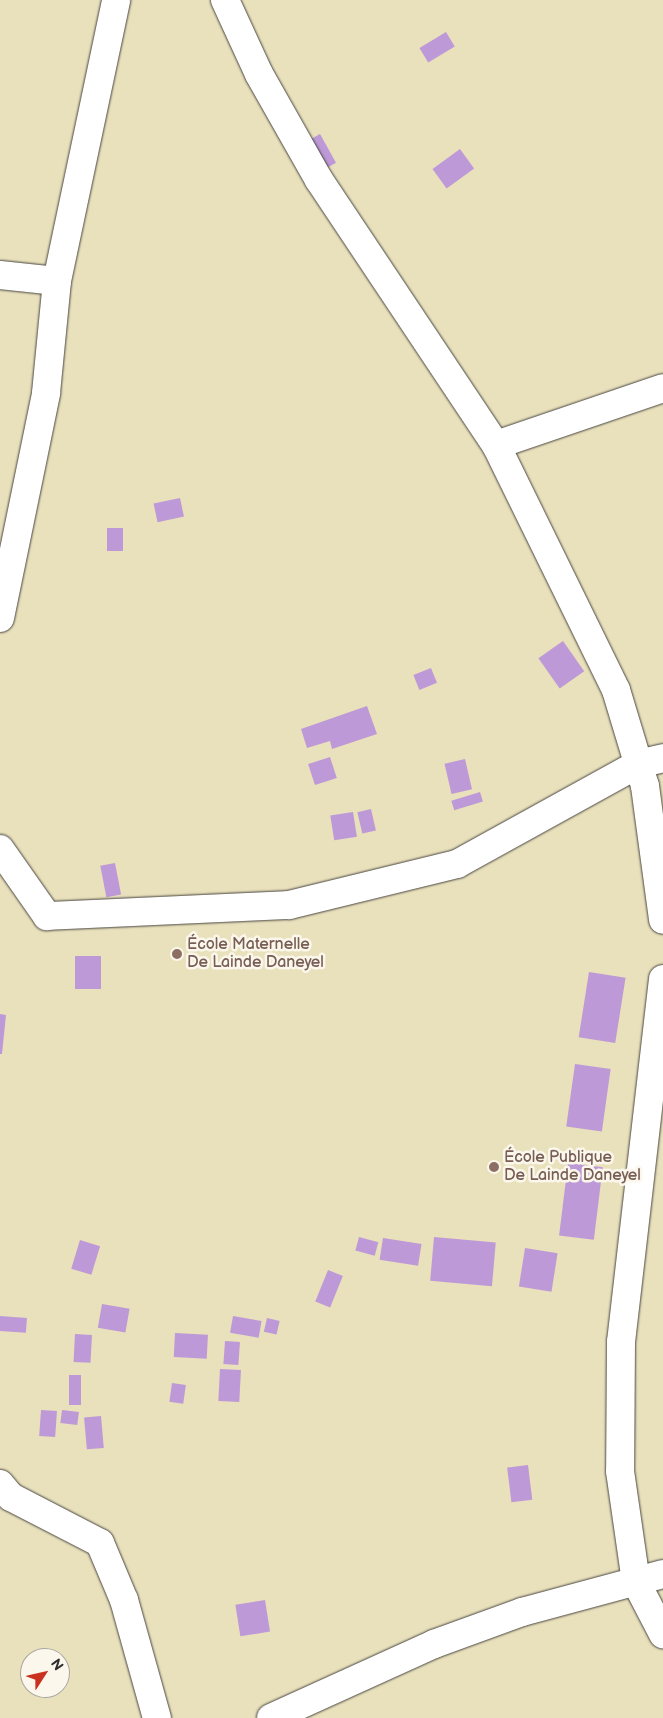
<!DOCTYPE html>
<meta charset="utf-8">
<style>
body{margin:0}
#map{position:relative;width:663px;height:1718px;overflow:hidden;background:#e9e0bc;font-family:"Balsamiq Sans",sans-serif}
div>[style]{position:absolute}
.building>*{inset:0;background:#bd99d7;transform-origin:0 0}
.roads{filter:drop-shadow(0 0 1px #484641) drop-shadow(0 0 1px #484641)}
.minor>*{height:28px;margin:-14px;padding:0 14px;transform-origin:14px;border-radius:14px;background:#fff}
.dots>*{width:14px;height:14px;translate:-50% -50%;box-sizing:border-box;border:2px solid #fbf7ec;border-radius:50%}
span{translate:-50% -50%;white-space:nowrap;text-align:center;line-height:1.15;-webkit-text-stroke:5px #fbf7ec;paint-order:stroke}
.education-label{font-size:16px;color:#785e54}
.left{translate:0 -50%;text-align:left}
.north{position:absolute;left:20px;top:1648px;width:50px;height:50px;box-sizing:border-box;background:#fbf7ec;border:1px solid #a8a59f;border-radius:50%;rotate:55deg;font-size:14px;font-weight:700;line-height:20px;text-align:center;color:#2b2b2b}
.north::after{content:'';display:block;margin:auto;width:18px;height:22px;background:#c8321e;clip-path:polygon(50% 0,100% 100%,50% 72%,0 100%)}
</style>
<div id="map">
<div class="building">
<div style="left:446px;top:32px;width:17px;height:31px;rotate:59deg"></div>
<div style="left:320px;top:134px;width:33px;height:18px;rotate:61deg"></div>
<div style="left:460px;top:149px;width:24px;height:34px;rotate:54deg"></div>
<div style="left:180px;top:498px;width:19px;height:27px;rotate:78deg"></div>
<div style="left:107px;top:528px;width:16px;height:23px"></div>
<div style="left:563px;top:641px;width:37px;height:30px;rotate:55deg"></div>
<div style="left:431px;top:668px;width:16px;height:19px;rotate:68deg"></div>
<div style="clip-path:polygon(367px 706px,377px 734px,332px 749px,330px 741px,307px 748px,301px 729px)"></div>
<div style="left:330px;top:757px;width:22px;height:23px;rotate:72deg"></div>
<div style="left:465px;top:759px;width:31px;height:21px;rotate:77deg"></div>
<div style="left:480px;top:792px;width:10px;height:30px;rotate:73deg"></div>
<div style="left:371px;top:809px;width:22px;height:14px;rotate:77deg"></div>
<div style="left:353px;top:812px;width:25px;height:23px;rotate:81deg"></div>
<div style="left:115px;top:863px;width:32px;height:15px;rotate:79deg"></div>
<div style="left:75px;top:956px;width:26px;height:33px"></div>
<div style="left:589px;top:972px;width:37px;height:66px;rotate:9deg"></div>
<div style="clip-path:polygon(0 1014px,6px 1015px,2px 1054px,0 1054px)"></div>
<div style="left:575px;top:1064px;width:36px;height:63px;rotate:8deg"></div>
<div style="left:568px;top:1163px;width:35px;height:73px;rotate:7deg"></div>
<div style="left:359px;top:1237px;width:20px;height:14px;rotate:15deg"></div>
<div style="left:434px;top:1237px;width:62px;height:44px;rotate:5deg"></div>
<div style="left:383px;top:1238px;width:39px;height:22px;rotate:9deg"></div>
<div style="left:80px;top:1240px;width:21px;height:30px;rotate:17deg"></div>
<div style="left:525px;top:1248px;width:33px;height:39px;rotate:9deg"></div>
<div style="left:328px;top:1270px;width:16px;height:34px;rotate:22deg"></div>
<div style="left:102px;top:1304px;width:28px;height:24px;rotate:10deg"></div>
<div style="left:0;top:1316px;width:27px;height:15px;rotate:4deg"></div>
<div style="left:233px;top:1316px;width:29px;height:17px;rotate:10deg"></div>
<div style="left:267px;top:1318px;width:13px;height:14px;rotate:13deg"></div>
<div style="left:175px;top:1333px;width:33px;height:24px;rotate:3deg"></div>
<div style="left:75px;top:1334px;width:17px;height:28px;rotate:3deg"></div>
<div style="left:225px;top:1341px;width:15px;height:23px;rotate:4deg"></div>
<div style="left:220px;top:1369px;width:21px;height:32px;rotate:3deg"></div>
<div style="left:69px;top:1375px;width:12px;height:30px"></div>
<div style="left:172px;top:1383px;width:14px;height:19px;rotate:8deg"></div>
<div style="left:41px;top:1410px;width:16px;height:26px;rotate:4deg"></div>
<div style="left:62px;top:1410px;width:17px;height:13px;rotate:7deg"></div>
<div style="left:101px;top:1416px;width:32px;height:17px;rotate:85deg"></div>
<div style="left:528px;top:1465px;width:35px;height:21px;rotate:83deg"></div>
<div style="left:265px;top:1600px;width:32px;height:30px;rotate:81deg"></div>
</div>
<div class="roads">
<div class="minor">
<div style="left:225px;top:0;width:81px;rotate:65.3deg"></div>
<div style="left:259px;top:74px;width:122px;rotate:60.5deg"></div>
<div style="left:319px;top:180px;width:319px;rotate:56.3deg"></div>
<div style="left:496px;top:445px;width:273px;rotate:63.9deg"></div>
<div style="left:616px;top:690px;width:100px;rotate:73.2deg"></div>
<div style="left:645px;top:786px;width:135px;rotate:82.3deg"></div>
<div style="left:0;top:275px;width:57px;rotate:6deg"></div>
<div style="left:496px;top:445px;width:176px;rotate:-18.8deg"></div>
<div style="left:0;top:618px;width:230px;rotate:-78.4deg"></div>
<div style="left:46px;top:393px;width:113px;rotate:-84.4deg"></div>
<div style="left:57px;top:281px;width:287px;rotate:-78.1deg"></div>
<div style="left:0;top:849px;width:82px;rotate:55deg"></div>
<div style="left:47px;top:916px;width:242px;rotate:-2.6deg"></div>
<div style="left:289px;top:905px;width:173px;rotate:-13.7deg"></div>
<div style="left:457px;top:864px;width:207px;rotate:-28.9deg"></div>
<div style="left:638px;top:764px;width:26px;rotate:-13deg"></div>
<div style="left:663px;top:979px;width:365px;rotate:96.6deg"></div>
<div style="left:621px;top:1342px;width:129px;rotate:90.4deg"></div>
<div style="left:620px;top:1471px;width:112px;rotate:81.8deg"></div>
<div style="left:636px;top:1582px;width:59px;rotate:62.6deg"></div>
<div style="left:0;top:1484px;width:17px;rotate:50deg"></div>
<div style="left:11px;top:1497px;width:100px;rotate:27.3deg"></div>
<div style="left:100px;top:1543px;width:62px;rotate:67.2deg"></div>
<div style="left:124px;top:1600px;width:123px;rotate:74.4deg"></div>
<div style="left:271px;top:1718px;width:179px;rotate:-24.4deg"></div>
<div style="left:434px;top:1644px;width:94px;rotate:-20deg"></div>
<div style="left:522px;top:1612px;width:146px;rotate:-15.1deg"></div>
</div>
</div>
<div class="dots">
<div style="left:177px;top:954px;background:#8d6e63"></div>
<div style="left:494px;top:1167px;background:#8d6e63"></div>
</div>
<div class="education-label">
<span class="left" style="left:187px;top:954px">École Maternelle<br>De Lainde Daneyel</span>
<span class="left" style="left:504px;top:1167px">École Publique<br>De Lainde Daneyel</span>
</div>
<div class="north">N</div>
</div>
